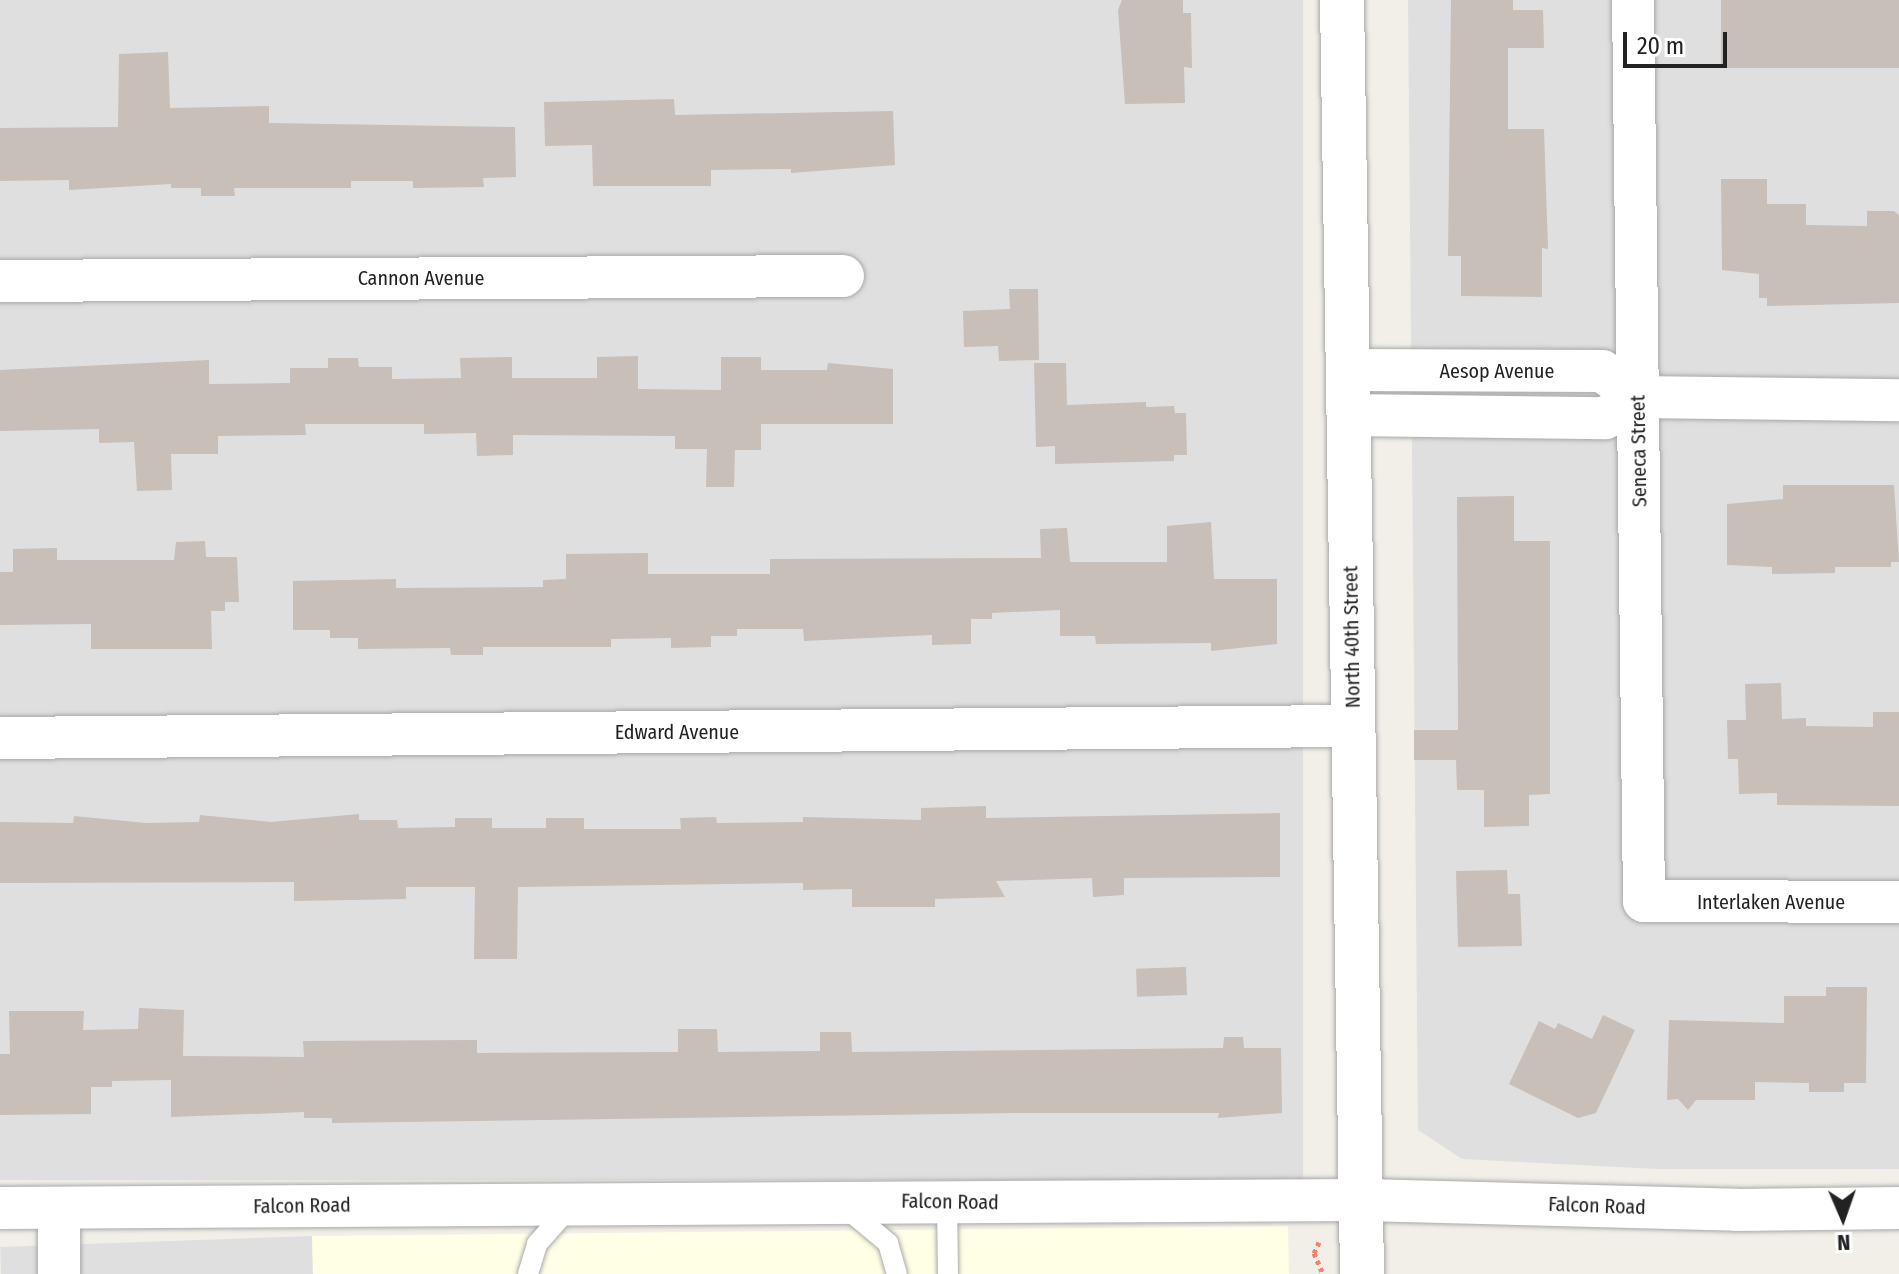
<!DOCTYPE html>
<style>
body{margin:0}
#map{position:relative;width:1899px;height:1274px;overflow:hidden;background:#f2efe9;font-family:"Fira Sans Condensed",sans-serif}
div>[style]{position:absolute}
.residential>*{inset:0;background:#e0dfdf;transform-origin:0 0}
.education>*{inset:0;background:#ffffe5}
.building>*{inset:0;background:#c7bfb8;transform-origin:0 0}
.path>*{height:5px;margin-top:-2.5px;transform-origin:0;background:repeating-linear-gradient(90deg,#fa8072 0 4px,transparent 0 8px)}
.roads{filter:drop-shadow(0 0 2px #a9a9a9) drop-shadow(0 0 2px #a9a9a9)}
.service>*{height:20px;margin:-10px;padding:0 10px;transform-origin:10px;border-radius:10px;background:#fff}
.minor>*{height:42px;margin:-21px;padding:0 21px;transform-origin:21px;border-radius:21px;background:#fff}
.tertiary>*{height:44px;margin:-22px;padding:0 22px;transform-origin:22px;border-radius:22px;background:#fff}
span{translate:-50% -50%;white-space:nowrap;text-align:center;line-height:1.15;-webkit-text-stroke:6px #fff;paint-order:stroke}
.street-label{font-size:20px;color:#222}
.north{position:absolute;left:1803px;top:1178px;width:80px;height:80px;-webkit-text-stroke:6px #fff;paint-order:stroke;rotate:178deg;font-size:22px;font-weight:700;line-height:32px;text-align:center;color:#222}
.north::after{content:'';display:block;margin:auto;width:28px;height:36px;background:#222;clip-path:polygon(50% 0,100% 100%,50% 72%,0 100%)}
.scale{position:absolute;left:1623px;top:32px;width:104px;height:36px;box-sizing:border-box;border:4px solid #222;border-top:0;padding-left:10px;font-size:24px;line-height:28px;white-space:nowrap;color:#222;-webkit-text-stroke:6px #fff;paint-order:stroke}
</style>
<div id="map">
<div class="residential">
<div style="left:0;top:0;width:1303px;height:1180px"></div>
<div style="clip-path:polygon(1408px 0,1899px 0,1899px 1169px,1657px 1169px,1462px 1159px,1418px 1130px)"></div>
<div style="left:312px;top:1236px;width:38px;height:312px;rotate:88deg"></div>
</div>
<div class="education">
<div style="clip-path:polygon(1288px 1226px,1289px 1274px,313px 1274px,312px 1236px)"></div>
</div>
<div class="building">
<div style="clip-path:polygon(1122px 0,1183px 0,1183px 13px,1191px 13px,1192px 68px,1184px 67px,1185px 103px,1125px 104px,1118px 10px)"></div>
<div style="clip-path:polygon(1451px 0,1513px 0,1513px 10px,1543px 10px,1544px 48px,1508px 48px,1508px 129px,1544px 129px,1548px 249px,1542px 248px,1542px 297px,1461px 296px,1461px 256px,1448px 256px)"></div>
<div style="left:1721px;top:0;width:178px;height:68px"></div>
<div style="clip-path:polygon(168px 52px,170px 108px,269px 106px,269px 123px,515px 127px,516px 177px,483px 178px,484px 187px,413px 188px,413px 181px,351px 181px,351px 188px,234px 188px,235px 196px,201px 196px,201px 188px,171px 188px,171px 184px,69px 190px,69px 180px,0 181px,0 128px,118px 127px,119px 54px)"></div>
<div style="clip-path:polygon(674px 99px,675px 115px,893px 111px,895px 165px,791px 173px,791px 169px,711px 170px,711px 186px,593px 186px,592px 145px,545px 146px,544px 102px)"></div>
<div style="clip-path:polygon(1721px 179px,1767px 179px,1767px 204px,1806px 204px,1806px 225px,1867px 226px,1867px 211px,1894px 211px,1899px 215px,1899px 303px,1767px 306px,1767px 298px,1759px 298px,1759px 274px,1722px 270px)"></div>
<div style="clip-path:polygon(1009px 289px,1038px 289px,1039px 360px,999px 361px,998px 346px,964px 347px,963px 311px,1010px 309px)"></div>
<div style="clip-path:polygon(638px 356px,638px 389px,721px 390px,721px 357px,761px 357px,761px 370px,827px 370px,828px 363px,893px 369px,893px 424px,761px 424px,761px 450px,735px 450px,734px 487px,706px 487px,707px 449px,675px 449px,675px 436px,513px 435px,513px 455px,477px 456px,476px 433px,424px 434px,424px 424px,305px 424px,306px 435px,218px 436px,218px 454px,171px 454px,172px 490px,137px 491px,134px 442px,99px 443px,99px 429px,0 431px,0 370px,209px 360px,209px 384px,290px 383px,290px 368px,328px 368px,328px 358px,358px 358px,359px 367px,392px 367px,392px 379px,461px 378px,460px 358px,512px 357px,512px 378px,597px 378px,597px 357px)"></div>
<div style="clip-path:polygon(1034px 363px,1066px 363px,1067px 405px,1146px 402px,1146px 407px,1174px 406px,1175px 413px,1186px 413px,1187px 455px,1174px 455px,1174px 461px,1055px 464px,1055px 446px,1036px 447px)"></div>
<div style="clip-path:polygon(1783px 485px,1894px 485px,1899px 562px,1891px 562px,1891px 567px,1835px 567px,1835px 573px,1772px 574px,1772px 567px,1727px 565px,1727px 504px,1783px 499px)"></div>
<div style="clip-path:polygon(1514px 496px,1514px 541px,1550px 541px,1550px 794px,1529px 795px,1529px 826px,1484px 827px,1484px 790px,1457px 790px,1456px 760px,1414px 760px,1414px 730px,1458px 730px,1457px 497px)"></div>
<div style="clip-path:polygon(1211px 522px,1214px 579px,1277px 579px,1277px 644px,1211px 651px,1211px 643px,1096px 644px,1095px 636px,1060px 636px,1060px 610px,992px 613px,992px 619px,971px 619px,971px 644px,932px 645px,932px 635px,804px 641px,803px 629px,737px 629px,737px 636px,711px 636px,711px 647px,671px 648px,671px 638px,611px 639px,611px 647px,483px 647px,483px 655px,451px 655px,450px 648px,358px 649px,358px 638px,330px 638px,330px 630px,293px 630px,293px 581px,396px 579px,396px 588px,543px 587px,543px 580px,566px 579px,566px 554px,648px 553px,648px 574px,770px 574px,770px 559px,1041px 558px,1040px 529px,1067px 528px,1070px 562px,1167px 562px,1167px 526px)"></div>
<div style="clip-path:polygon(205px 541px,206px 557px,237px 557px,239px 602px,225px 602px,225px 611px,211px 611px,212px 649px,91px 649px,91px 624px,0 625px,0 572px,13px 572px,13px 549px,57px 548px,57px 560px,174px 560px,176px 542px)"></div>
<div style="clip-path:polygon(1781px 683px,1782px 719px,1806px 718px,1806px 726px,1873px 727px,1873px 712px,1899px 712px,1899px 806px,1777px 805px,1777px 793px,1739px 794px,1738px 759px,1728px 759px,1727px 720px,1746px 720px,1745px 684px)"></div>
<div style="clip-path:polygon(986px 806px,986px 818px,1280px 813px,1280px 877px,1124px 878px,1124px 895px,1093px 897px,1092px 878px,996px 881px,1005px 897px,935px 899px,935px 907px,852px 907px,852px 889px,803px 890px,803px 883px,518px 887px,517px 959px,474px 959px,475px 887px,406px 887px,406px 899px,294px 901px,294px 882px,0 883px,0 822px,73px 823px,74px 816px,146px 823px,199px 822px,200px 815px,271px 822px,359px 814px,359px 820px,397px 820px,398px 828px,455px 827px,455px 818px,492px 818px,492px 828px,546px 828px,546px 818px,584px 818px,584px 829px,681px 829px,680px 818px,716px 817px,717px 823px,803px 822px,803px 817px,921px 820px,921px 808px)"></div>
<div style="clip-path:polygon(1507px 870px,1508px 894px,1520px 894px,1522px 946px,1458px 947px,1456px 871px)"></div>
<div style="left:1186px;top:967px;width:28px;height:50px;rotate:88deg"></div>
<div style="clip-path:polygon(1826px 987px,1867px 987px,1866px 1083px,1844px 1083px,1844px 1092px,1809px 1092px,1809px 1083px,1755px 1082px,1755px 1100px,1696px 1100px,1688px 1110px,1678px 1099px,1667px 1100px,1669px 1020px,1784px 1023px,1784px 996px,1826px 996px)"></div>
<div style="clip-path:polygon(139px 1008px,184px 1010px,183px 1056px,304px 1057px,303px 1041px,477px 1040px,477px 1053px,678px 1052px,678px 1029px,717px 1029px,718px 1052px,820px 1051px,820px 1032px,851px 1032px,852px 1052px,1223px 1048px,1224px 1037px,1243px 1037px,1244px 1048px,1281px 1048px,1282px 1113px,1218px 1118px,1219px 1113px,1023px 1113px,332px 1123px,332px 1118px,304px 1118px,304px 1112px,171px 1117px,171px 1080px,112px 1081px,112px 1087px,91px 1087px,91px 1114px,0 1115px,0 1054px,10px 1054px,9px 1011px,84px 1011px,83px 1030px,138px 1029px)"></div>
<div style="clip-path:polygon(1603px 1015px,1635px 1030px,1596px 1113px,1578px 1118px,1509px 1084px,1539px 1021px,1555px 1029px,1558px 1023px,1592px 1039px)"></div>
</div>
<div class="path">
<div style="left:1319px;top:1242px;width:12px;rotate:114deg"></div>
<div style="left:1314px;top:1253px;width:21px;rotate:67deg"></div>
</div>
<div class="roads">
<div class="service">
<div style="left:947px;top:1203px;width:71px;rotate:89.2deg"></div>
<div style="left:846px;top:1208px;width:55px;rotate:39.8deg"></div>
<div style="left:888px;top:1243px;width:32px;rotate:74deg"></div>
<div style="left:528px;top:1274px;width:31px;rotate:-73deg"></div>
<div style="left:537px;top:1244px;width:48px;rotate:-48.4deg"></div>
</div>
<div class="minor">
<div style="left:1633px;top:0;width:901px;rotate:89.3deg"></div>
<div style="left:1644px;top:901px;width:255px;rotate:0.2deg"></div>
<div style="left:0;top:281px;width:843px;rotate:-0.34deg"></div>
<div style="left:1347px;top:370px;width:255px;rotate:0.2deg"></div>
<div style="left:1602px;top:371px;width:44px;rotate:35.8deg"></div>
<div style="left:1348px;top:415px;width:257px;rotate:0.7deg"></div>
<div style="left:1605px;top:418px;width:39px;rotate:-32deg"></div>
<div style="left:1638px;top:397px;width:261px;rotate:0.7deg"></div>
<div style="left:0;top:738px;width:1354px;rotate:-0.51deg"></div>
<div style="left:0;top:1208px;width:1364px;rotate:-0.34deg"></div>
<div style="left:1364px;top:1200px;width:373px;rotate:1.5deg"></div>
<div style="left:1737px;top:1210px;width:162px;rotate:-0.7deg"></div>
<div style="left:59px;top:1208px;width:66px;rotate:90deg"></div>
</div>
<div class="tertiary">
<div style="left:1342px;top:0;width:1274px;rotate:89.1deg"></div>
</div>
</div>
<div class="street-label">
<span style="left:421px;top:278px">Cannon Avenue</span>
<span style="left:1497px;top:371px">Aesop Avenue</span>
<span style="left:1639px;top:451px;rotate:-91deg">Seneca Street</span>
<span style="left:1352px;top:637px;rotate:-91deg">North 40th Street</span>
<span style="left:677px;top:732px">Edward Avenue</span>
<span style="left:1771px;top:902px">Interlaken Avenue</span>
<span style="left:950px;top:1202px;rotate:1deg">Falcon Road</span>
<span style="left:302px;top:1206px;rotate:-1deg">Falcon Road</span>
<span style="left:1597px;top:1206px;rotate:2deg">Falcon Road</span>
</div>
<div class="north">N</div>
<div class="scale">20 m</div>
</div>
